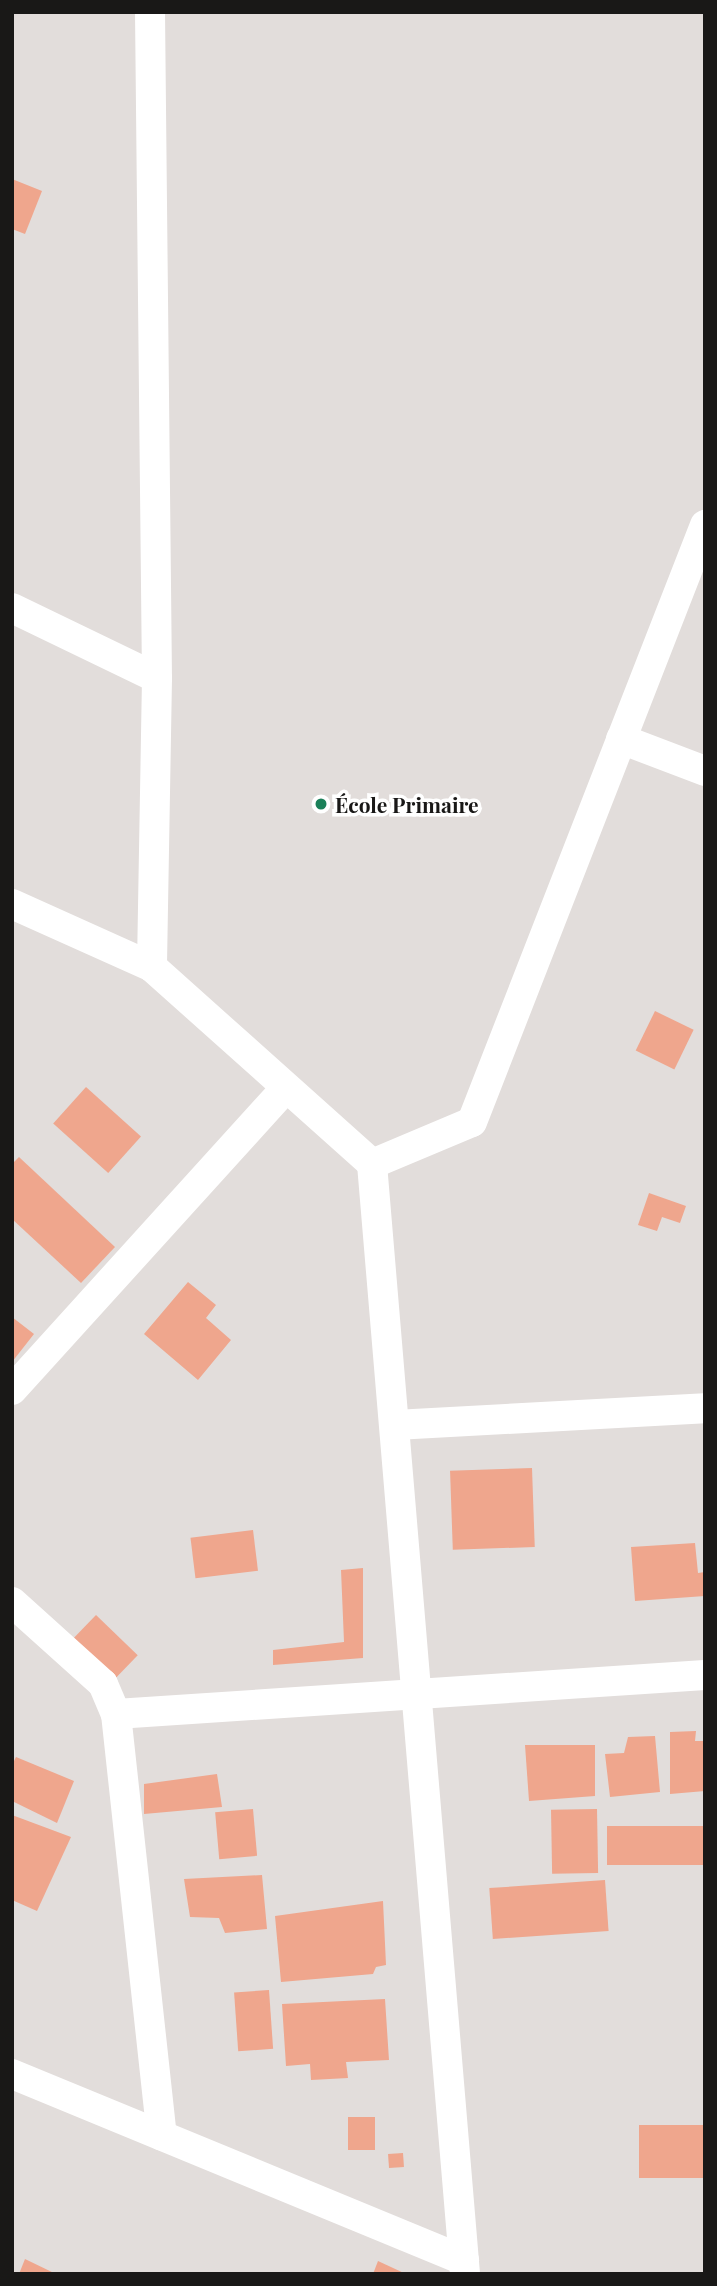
<!DOCTYPE html>
<meta charset="utf-8">
<style>
body{margin:0}
#map{position:relative;width:717px;height:2286px;overflow:hidden;background:#e2dddb;font-family:"Playfair Display",serif}
div>[style]{position:absolute}
.building>*{inset:0;background:#efa68d;transform-origin:0 0}
.minor>*{height:30px;margin:-15px;padding:0 15px;transform-origin:15px;border-radius:15px;background:#fff}
.dots>*{width:19px;height:19px;translate:-50% -50%;box-sizing:border-box;border:4px solid #fff;border-radius:50%}
span{translate:-50% -50%;white-space:nowrap;text-align:center;line-height:1.15;-webkit-text-stroke:7px #fff;paint-order:stroke}
.poi-label{font-size:21px;color:#191817;font-weight:700}
.left{translate:0 -50%;text-align:left}
.frame{position:absolute;inset:0;border:14px solid #191817;pointer-events:none}
</style>
<div id="map">
<div class="building">
<div style="clip-path:polygon(12px 179px,42px 191px,25px 234px,12px 229px)"></div>
<div style="left:655px;top:1011px;width:43px;height:44px;rotate:26deg"></div>
<div style="left:86px;top:1087px;width:74px;height:49px;rotate:42deg"></div>
<div style="clip-path:polygon(19px 1157px,115px 1247px,81px 1283px,12px 1219px,12px 1164px)"></div>
<div style="clip-path:polygon(649px 1193px,686px 1206px,680px 1223px,662px 1217px,657px 1231px,638px 1225px)"></div>
<div style="clip-path:polygon(188px 1282px,216px 1305px,206px 1318px,231px 1340px,198px 1380px,144px 1334px)"></div>
<div style="clip-path:polygon(12px 1317px,34px 1334px,12px 1362px)"></div>
<div style="left:532px;top:1468px;width:79px;height:82px;rotate:88deg"></div>
<div style="left:253px;top:1530px;width:41px;height:63px;rotate:83deg"></div>
<div style="clip-path:polygon(695px 1543px,698px 1573px,705px 1572px,705px 1596px,635px 1601px,631px 1547px)"></div>
<div style="clip-path:polygon(363px 1568px,363px 1658px,273px 1665px,273px 1650px,344px 1642px,341px 1570px)"></div>
<div style="left:96px;top:1615px;width:58px;height:32px;rotate:44deg"></div>
<div style="clip-path:polygon(696px 1731px,695px 1741px,705px 1741px,705px 1791px,670px 1794px,670px 1732px)"></div>
<div style="clip-path:polygon(655px 1736px,660px 1792px,610px 1797px,605px 1754px,624px 1753px,628px 1737px)"></div>
<div style="clip-path:polygon(525px 1745px,595px 1745px,595px 1796px,529px 1801px)"></div>
<div style="clip-path:polygon(16px 1757px,74px 1781px,57px 1823px,12px 1801px,12px 1765px)"></div>
<div style="clip-path:polygon(217px 1774px,222px 1807px,144px 1814px,144px 1784px)"></div>
<div style="left:253px;top:1809px;width:47px;height:38px;rotate:85deg"></div>
<div style="left:597px;top:1809px;width:64px;height:46px;rotate:89deg"></div>
<div style="clip-path:polygon(12px 1815px,71px 1837px,37px 1911px,12px 1900px)"></div>
<div style="left:705px;top:1826px;width:39px;height:98px;rotate:90deg"></div>
<div style="clip-path:polygon(262px 1875px,267px 1929px,225px 1933px,219px 1918px,190px 1917px,184px 1879px)"></div>
<div style="left:605px;top:1880px;width:51px;height:116px;rotate:86deg"></div>
<div style="clip-path:polygon(383px 1901px,386px 1965px,376px 1967px,373px 1974px,281px 1982px,275px 1916px)"></div>
<div style="left:269px;top:1990px;width:59px;height:35px;rotate:86deg"></div>
<div style="clip-path:polygon(385px 1999px,389px 2060px,346px 2062px,348px 2078px,311px 2080px,310px 2064px,286px 2066px,282px 2004px)"></div>
<div style="left:348px;top:2117px;width:27px;height:33px"></div>
<div style="left:705px;top:2125px;width:53px;height:66px;rotate:90deg"></div>
<div style="left:403px;top:2153px;width:14px;height:15px;rotate:86deg"></div>
<div style="clip-path:polygon(25px 2259px,56px 2274px,19px 2274px)"></div>
<div style="clip-path:polygon(378px 2261px,406px 2274px,373px 2274px)"></div>
</div>
<div class="minor">
<div style="left:150px;top:12px;width:666px;rotate:89.4deg"></div>
<div style="left:157px;top:678px;width:289px;rotate:91deg"></div>
<div style="left:152px;top:967px;width:295px;rotate:41.8deg"></div>
<div style="left:372px;top:1164px;width:1114px;rotate:85.21deg"></div>
<div style="left:12px;top:608px;width:161px;rotate:25.8deg"></div>
<div style="left:621px;top:739px;width:90px;rotate:20.9deg"></div>
<div style="left:12px;top:904px;width:154px;rotate:24.2deg"></div>
<div style="left:372px;top:1164px;width:108px;rotate:-22.8deg"></div>
<div style="left:472px;top:1122px;width:641px;rotate:-68.68deg"></div>
<div style="left:12px;top:1390px;width:408px;rotate:-47.8deg"></div>
<div style="left:395px;top:1425px;width:310px;rotate:-3.1deg"></div>
<div style="left:12px;top:1602px;width:122px;rotate:42deg"></div>
<div style="left:103px;top:1684px;width:33px;rotate:67deg"></div>
<div style="left:116px;top:1714px;width:424px;rotate:83.8deg"></div>
<div style="left:116px;top:1714px;width:590px;rotate:-3.79deg"></div>
<div style="left:12px;top:2074px;width:489px;rotate:22.4deg"></div>
</div>
<div class="dots">
<div style="left:321px;top:804px;background:#1b8059"></div>
</div>
<div class="poi-label">
<span class="left" style="left:335px;top:804px">École Primaire</span>
</div>
<div class="frame"></div>
</div>
